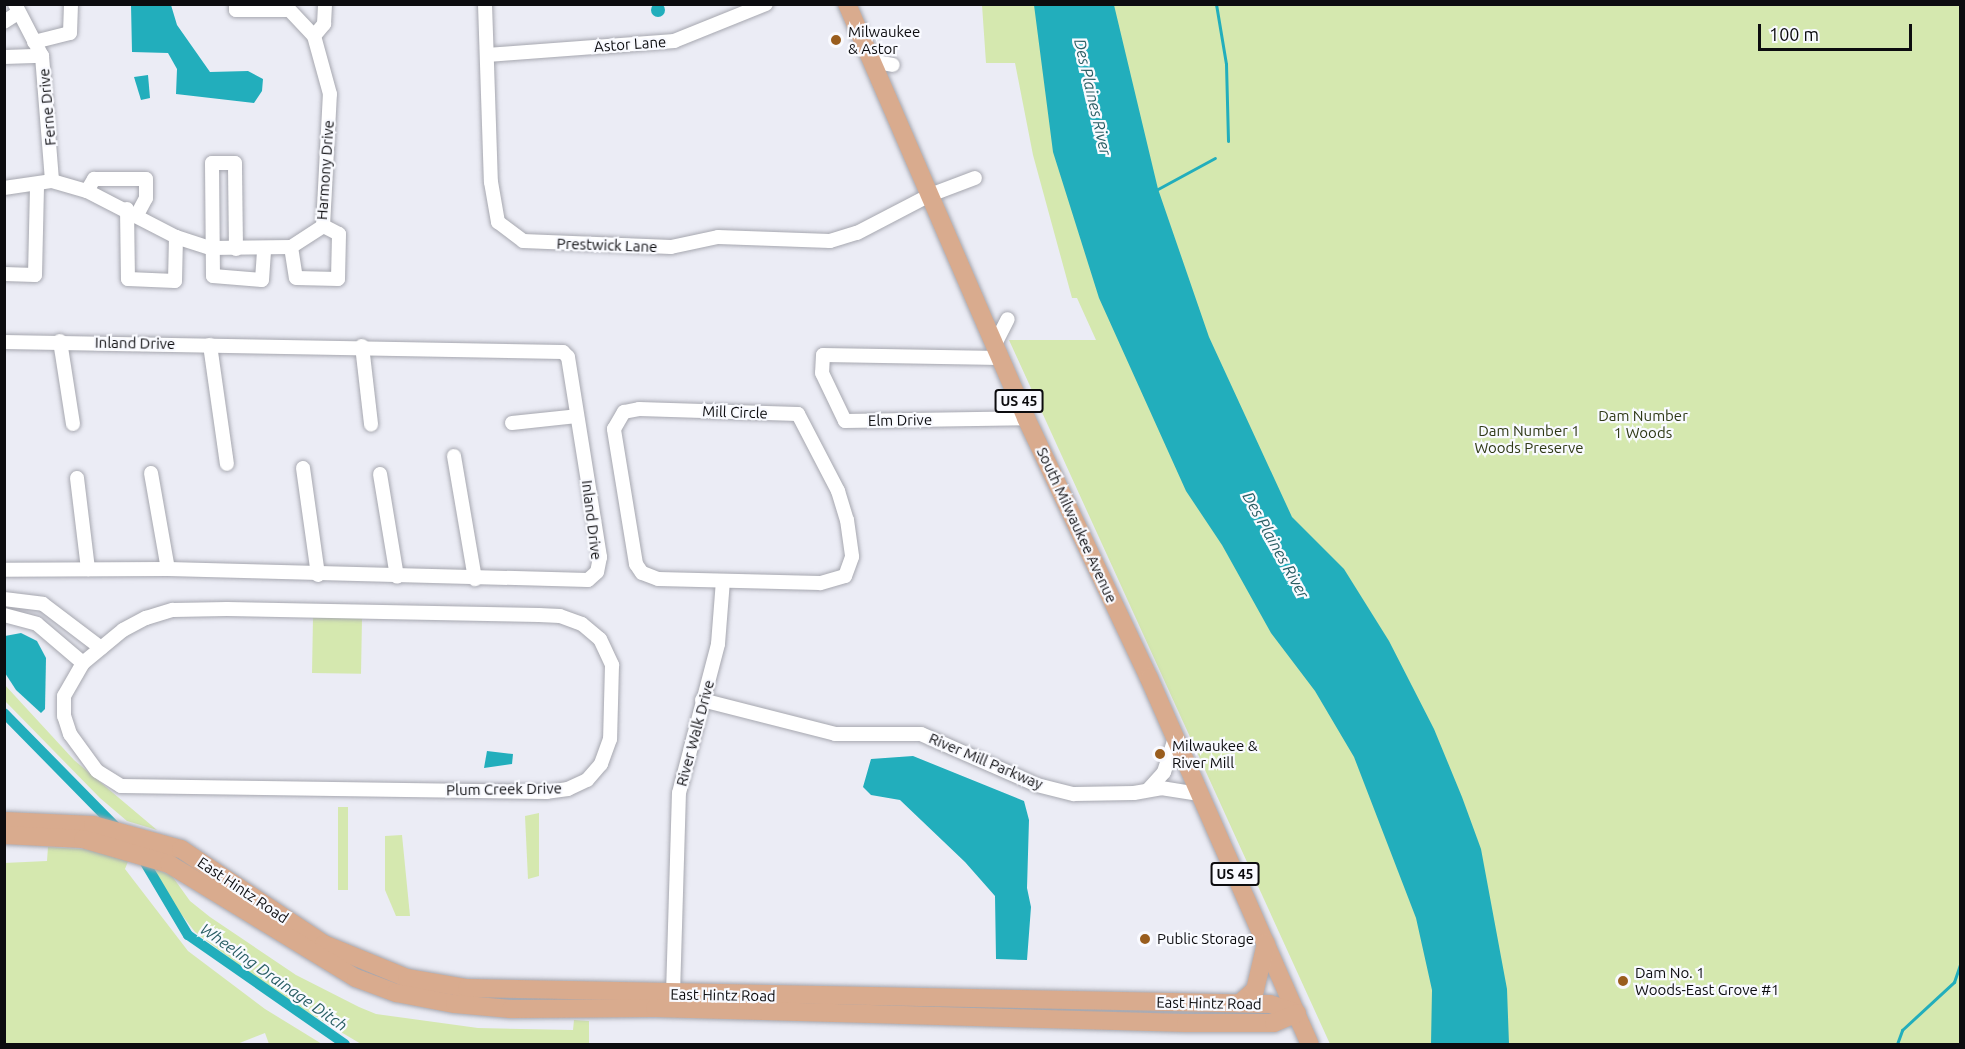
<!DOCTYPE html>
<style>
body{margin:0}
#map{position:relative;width:1965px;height:1049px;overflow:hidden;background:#ebecf5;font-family:Ubuntu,sans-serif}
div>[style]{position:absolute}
.green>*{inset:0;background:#d5e8af;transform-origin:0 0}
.water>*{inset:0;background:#22aebc}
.round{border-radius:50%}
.stream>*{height:3px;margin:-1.5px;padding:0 1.5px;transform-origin:1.5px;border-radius:1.5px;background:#22aebc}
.canal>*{height:10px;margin:-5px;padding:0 5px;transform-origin:5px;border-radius:5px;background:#22aebc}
.roads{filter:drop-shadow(0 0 2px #a6a7af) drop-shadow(0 0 2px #a6a7af)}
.minor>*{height:14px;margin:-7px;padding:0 7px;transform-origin:7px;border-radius:7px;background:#fff}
.major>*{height:18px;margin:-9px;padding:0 9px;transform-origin:9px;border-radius:9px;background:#d9ab8e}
.dots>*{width:16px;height:16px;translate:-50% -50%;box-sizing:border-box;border:3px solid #f9faff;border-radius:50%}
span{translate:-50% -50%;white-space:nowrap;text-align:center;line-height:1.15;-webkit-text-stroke:4.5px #f9faff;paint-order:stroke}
.shield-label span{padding:2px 4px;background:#f9faff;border:2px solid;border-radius:4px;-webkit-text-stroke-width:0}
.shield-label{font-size:14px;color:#0c0c0f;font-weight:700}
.poi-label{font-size:15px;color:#0c0c0f}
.left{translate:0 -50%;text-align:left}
.street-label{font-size:15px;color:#0c0c0f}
.park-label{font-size:15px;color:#2e3815}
.water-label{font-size:16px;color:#295e64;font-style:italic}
.frame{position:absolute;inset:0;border:6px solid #0c0c0f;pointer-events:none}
.scale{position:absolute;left:1758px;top:24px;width:154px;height:27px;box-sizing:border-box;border:3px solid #0c0c0f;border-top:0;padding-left:8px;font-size:18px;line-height:21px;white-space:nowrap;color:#0c0c0f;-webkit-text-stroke:4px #f9faff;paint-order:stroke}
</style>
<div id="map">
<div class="green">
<div style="clip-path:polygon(982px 5px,1960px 5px,1960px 1044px,1330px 1044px,1009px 340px,1096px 340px,1077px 298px,1072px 298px,1033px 155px,1015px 63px,986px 63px)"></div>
<div style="left:313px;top:617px;width:49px;height:56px;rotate:1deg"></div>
<div style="clip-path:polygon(4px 684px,74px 760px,157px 830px,127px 821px,100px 798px,5px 701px)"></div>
<div style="left:338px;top:807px;width:10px;height:83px"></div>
<div style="clip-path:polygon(539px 813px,539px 876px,528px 879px,525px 816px)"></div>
<div style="clip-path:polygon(402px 835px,410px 916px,396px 916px,385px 890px,385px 836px)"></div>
<div style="clip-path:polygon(48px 847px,97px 850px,129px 859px,125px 869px,188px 951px,265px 1009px,322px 1044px,269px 1044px,265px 1033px,237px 1044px,5px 1044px,4px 863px,47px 861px)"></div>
<div style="clip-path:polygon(154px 868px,172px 876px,190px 901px,210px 917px,296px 975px,359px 1007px,376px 1014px,478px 1028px,573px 1030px,574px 1020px,589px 1021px,589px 1044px,361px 1044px,279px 995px,195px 932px,171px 901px)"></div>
</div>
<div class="water">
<div class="round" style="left:651px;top:3px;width:14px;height:14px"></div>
<div style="clip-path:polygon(131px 5px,171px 5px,177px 25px,210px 72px,248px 71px,263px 79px,262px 91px,254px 103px,176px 94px,177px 69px,168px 53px,132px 52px)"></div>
<div style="clip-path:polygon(1034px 5px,1114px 5px,1158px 189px,1209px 337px,1292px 517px,1344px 569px,1389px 641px,1434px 729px,1462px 797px,1481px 849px,1507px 989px,1509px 1044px,1431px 1044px,1432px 990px,1416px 918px,1354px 757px,1315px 691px,1271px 633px,1222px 545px,1186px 491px,1099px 298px,1053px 152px)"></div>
<div style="clip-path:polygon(148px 75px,150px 98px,141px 100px,134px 77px)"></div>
<div style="clip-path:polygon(21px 633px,37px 641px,46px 658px,45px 709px,41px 713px,16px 690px,5px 673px,5px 636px)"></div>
<div style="clip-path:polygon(487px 751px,513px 754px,512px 764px,484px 768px)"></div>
<div style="clip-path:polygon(913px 756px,1024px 801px,1029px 820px,1027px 888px,1031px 907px,1027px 960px,996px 959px,995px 896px,965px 862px,900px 800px,871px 795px,863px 787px,871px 759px)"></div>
</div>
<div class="stream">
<div style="left:1216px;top:4px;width:61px;rotate:80.5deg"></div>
<div style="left:1226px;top:64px;width:77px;rotate:88.5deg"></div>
<div style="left:1156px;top:190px;width:67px;rotate:-28.5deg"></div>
<div style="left:1897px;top:1044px;width:15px;rotate:-70deg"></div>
<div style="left:1902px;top:1030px;width:71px;rotate:-42.7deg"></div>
<div style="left:1954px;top:982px;width:18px;rotate:-71deg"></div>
</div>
<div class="canal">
<div style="left:4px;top:713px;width:165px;rotate:45.5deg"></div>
<div style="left:141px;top:856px;width:92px;rotate:59.3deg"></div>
<div style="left:188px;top:935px;width:191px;rotate:34.8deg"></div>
</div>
<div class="roads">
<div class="minor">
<div style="left:15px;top:4px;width:59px;rotate:62.6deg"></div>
<div style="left:42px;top:56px;width:125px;rotate:85.4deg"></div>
<div style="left:236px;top:4px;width:6px;rotate:90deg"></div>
<div style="left:236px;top:10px;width:52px"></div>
<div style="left:485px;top:4px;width:178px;rotate:88.1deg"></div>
<div style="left:491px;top:182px;width:41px;rotate:80.1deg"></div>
<div style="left:498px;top:222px;width:31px;rotate:37deg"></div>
<div style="left:523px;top:241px;width:148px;rotate:2.3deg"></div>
<div style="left:671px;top:247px;width:48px;rotate:-12deg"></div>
<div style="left:718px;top:237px;width:112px;rotate:2deg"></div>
<div style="left:830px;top:241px;width:28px;rotate:-17deg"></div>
<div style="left:857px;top:233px;width:82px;rotate:-27.5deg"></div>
<div style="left:930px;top:195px;width:48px;rotate:-20.7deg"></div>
<div style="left:4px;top:22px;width:17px;rotate:-33deg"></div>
<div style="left:314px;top:36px;width:16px;rotate:-50deg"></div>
<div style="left:324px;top:24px;width:20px;rotate:-87deg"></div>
<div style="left:34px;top:42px;width:37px;rotate:-14deg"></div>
<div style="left:70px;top:33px;width:29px;rotate:-88deg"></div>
<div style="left:487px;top:55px;width:188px;rotate:-4.3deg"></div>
<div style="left:674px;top:41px;width:99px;rotate:-21.9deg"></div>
<div style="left:4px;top:57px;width:38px;rotate:-2deg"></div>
<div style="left:871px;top:61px;width:22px;rotate:10deg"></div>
<div style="left:4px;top:188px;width:49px;rotate:-8.3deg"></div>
<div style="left:52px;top:181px;width:36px;rotate:16deg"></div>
<div style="left:87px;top:191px;width:100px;rotate:27.3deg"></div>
<div style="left:176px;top:237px;width:36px;rotate:18deg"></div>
<div style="left:210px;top:248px;width:81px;rotate:-0.7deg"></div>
<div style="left:291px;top:247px;width:38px;rotate:-33deg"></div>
<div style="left:323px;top:226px;width:132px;rotate:-87deg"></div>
<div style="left:330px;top:94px;width:60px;rotate:-105.4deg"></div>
<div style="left:314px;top:36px;width:44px;rotate:-133.2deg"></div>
<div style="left:87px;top:191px;width:14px;rotate:-60deg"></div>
<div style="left:94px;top:179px;width:52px"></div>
<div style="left:146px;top:179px;width:19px;rotate:90deg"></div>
<div style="left:146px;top:198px;width:19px;rotate:118deg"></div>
<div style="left:127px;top:209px;width:70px;rotate:89.2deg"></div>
<div style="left:128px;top:279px;width:47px;rotate:2.4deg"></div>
<div style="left:175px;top:281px;width:44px;rotate:-88.7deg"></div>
<div style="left:291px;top:247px;width:31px;rotate:81deg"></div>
<div style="left:296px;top:278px;width:42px;rotate:1.4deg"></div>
<div style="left:338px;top:279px;width:45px;rotate:-88.7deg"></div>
<div style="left:339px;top:234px;width:18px;rotate:-153deg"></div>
<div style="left:236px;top:249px;width:86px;rotate:-90.7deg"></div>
<div style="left:235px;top:163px;width:23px;rotate:180deg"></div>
<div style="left:212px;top:163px;width:113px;rotate:89.5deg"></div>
<div style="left:213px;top:276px;width:49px;rotate:4.7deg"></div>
<div style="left:262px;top:280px;width:30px;rotate:-86deg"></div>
<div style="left:4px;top:274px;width:31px;rotate:2deg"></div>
<div style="left:35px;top:275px;width:90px;rotate:-88.7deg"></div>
<div style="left:60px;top:341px;width:84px;rotate:81.1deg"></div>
<div style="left:4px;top:342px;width:559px;rotate:1.02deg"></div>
<div style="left:563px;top:352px;width:7px;rotate:45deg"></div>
<div style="left:568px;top:357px;width:203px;rotate:80.9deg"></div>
<div style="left:600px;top:557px;width:15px;rotate:101deg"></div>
<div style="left:597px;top:572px;width:12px;rotate:138deg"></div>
<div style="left:588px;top:580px;width:420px;rotate:-178.5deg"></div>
<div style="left:168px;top:569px;width:164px;rotate:179.7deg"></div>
<div style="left:210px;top:345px;width:120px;rotate:81.9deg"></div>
<div style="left:362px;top:346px;width:79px;rotate:83.4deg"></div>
<div style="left:994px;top:346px;width:30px;rotate:-63deg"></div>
<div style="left:1000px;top:358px;width:177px;rotate:-179deg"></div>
<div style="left:823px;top:355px;width:18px;rotate:93deg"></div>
<div style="left:822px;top:373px;width:53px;rotate:64.4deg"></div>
<div style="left:845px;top:421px;width:181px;rotate:-0.9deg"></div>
<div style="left:639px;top:409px;width:159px;rotate:1.8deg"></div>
<div style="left:798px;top:414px;width:87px;rotate:62.5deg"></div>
<div style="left:838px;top:491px;width:30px;rotate:73deg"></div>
<div style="left:847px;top:520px;width:37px;rotate:82deg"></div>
<div style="left:852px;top:557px;width:20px;rotate:110deg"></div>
<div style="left:845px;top:576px;width:26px;rotate:164deg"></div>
<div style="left:820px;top:583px;width:162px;rotate:-178.6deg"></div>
<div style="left:658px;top:579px;width:17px;rotate:-159deg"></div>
<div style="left:642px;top:573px;width:11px;rotate:-124deg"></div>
<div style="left:636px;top:564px;width:137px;rotate:-99.3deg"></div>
<div style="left:614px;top:429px;width:20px;rotate:-60deg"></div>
<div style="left:624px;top:412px;width:15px;rotate:-11deg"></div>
<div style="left:512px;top:423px;width:65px;rotate:-6.1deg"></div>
<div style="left:454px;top:456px;width:125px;rotate:80.3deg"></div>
<div style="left:303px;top:468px;width:108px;rotate:82deg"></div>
<div style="left:151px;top:473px;width:97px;rotate:80deg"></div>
<div style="left:380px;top:474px;width:104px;rotate:80.6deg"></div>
<div style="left:77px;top:478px;width:92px;rotate:83.1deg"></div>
<div style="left:4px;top:599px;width:39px;rotate:7deg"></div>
<div style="left:43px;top:604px;width:73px;rotate:37.2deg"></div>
<div style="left:227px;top:609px;width:312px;rotate:1.1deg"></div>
<div style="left:539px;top:615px;width:21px;rotate:3deg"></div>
<div style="left:560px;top:616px;width:23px;rotate:20deg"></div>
<div style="left:582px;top:624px;width:23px;rotate:40deg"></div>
<div style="left:600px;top:639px;width:29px;rotate:65deg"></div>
<div style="left:612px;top:665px;width:74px;rotate:91.5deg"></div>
<div style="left:610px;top:739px;width:27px;rotate:110deg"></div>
<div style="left:601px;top:764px;width:21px;rotate:131deg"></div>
<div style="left:587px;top:780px;width:21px;rotate:155deg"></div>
<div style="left:568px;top:789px;width:21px;rotate:172deg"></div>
<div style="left:547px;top:792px;width:426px;rotate:-179.2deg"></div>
<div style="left:121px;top:786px;width:28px;rotate:-148deg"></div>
<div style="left:97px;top:771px;width:46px;rotate:-126.1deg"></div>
<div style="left:70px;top:734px;width:19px;rotate:-108deg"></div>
<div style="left:64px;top:716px;width:20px;rotate:-90deg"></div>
<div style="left:64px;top:696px;width:38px;rotate:-60deg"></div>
<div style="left:83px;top:663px;width:52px;rotate:-39.5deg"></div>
<div style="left:123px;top:630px;width:26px;rotate:-28deg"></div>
<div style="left:146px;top:618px;width:28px;rotate:-17deg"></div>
<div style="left:173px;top:610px;width:54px;rotate:-1.1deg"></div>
<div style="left:4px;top:615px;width:34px;rotate:15deg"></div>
<div style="left:37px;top:624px;width:60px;rotate:40.3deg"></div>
<div style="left:702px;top:700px;width:137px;rotate:14.3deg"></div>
<div style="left:835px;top:734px;width:86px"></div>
<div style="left:921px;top:734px;width:127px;rotate:23.7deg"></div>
<div style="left:1037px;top:785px;width:38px;rotate:14deg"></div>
<div style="left:1074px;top:794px;width:60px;rotate:-1deg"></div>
<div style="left:1134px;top:793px;width:27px;rotate:-10deg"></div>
<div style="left:1161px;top:788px;width:39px;rotate:9deg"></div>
<div style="left:1148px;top:790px;width:24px;rotate:-48deg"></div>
<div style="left:1164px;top:772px;width:36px;rotate:-72deg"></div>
<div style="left:673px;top:994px;width:201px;rotate:-88.3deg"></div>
<div style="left:679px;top:793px;width:154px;rotate:-75.3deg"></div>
<div style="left:718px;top:644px;width:63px;rotate:-85.5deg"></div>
</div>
<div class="major">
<div style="left:847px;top:4px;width:451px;rotate:66.6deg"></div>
<div style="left:1026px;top:418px;width:288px;rotate:64.7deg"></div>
<div style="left:1149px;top:678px;width:400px;rotate:66.3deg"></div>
<div style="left:4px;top:821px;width:89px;rotate:2.6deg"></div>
<div style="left:93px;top:825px;width:91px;rotate:15.3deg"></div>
<div style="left:181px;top:849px;width:172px;rotate:33.6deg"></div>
<div style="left:324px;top:944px;width:90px;rotate:22.3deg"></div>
<div style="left:407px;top:978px;width:61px;rotate:9.5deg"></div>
<div style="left:467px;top:988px;width:803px;rotate:1.14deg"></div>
<div style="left:1270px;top:1004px;width:28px;rotate:18deg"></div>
<div style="left:4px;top:835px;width:79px;rotate:2.9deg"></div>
<div style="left:83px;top:839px;width:90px;rotate:16.2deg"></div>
<div style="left:169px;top:864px;width:219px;rotate:31.4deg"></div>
<div style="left:356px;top:978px;width:43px;rotate:20.6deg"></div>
<div style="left:396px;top:993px;width:60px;rotate:10.6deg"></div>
<div style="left:455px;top:1004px;width:56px;rotate:5.1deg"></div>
<div style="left:511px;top:1009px;width:144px;rotate:-0.4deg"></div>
<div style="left:655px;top:1008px;width:531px;rotate:1.62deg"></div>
<div style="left:1186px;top:1023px;width:88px"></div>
<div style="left:1274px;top:1023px;width:25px;rotate:-23deg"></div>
<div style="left:1240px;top:1003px;width:20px;rotate:-41deg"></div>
<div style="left:1255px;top:990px;width:48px;rotate:-76.8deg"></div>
</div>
</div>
<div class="dots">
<div style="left:836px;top:40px;background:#995d1e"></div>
<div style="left:1160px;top:754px;background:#995d1e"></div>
<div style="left:1145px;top:939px;background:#995d1e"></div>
<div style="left:1623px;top:981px;background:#995d1e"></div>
</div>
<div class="shield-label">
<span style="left:1019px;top:401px">US 45</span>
<span style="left:1235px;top:874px">US 45</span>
</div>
<div class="poi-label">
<span class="left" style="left:848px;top:40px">Milwaukee<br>&amp; Astor</span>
<span class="left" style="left:1172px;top:754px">Milwaukee &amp;<br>River Mill</span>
<span class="left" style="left:1157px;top:939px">Public Storage</span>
<span class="left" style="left:1635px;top:981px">Dam No. 1<br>Woods-East Grove #1</span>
</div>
<div class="street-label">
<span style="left:630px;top:44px;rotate:-4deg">Astor Lane</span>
<span style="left:47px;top:107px;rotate:-95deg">Ferne Drive</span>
<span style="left:325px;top:170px;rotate:-86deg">Harmony Drive</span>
<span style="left:607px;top:245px;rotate:2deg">Prestwick Lane</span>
<span style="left:135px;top:343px;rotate:1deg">Inland Drive</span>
<span style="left:735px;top:412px;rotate:2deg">Mill Circle</span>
<span style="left:900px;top:420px;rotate:-1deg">Elm Drive</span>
<span style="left:592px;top:520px;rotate:83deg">Inland Drive</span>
<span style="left:1077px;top:525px;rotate:65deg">South Milwaukee Avenue</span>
<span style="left:695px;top:733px;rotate:-75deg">River Walk Drive</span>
<span style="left:986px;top:761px;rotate:23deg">River Mill Parkway</span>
<span style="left:504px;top:789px;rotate:-1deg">Plum Creek Drive</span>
<span style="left:243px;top:890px;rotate:34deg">East Hintz Road</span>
<span style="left:723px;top:995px;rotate:1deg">East Hintz Road</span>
<span style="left:1209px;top:1003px;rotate:1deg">East Hintz Road</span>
</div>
<div class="park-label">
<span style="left:1643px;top:424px">Dam Number<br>1 Woods</span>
<span style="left:1529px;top:439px">Dam Number 1<br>Woods Preserve</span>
</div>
<div class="water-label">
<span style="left:1093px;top:97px;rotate:77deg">Des Plaines River</span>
<span style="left:1276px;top:545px;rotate:61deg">Des Plaines River</span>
<span style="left:274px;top:977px;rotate:35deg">Wheeling Drainage Ditch</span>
</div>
<div class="frame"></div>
<div class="scale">100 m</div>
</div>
